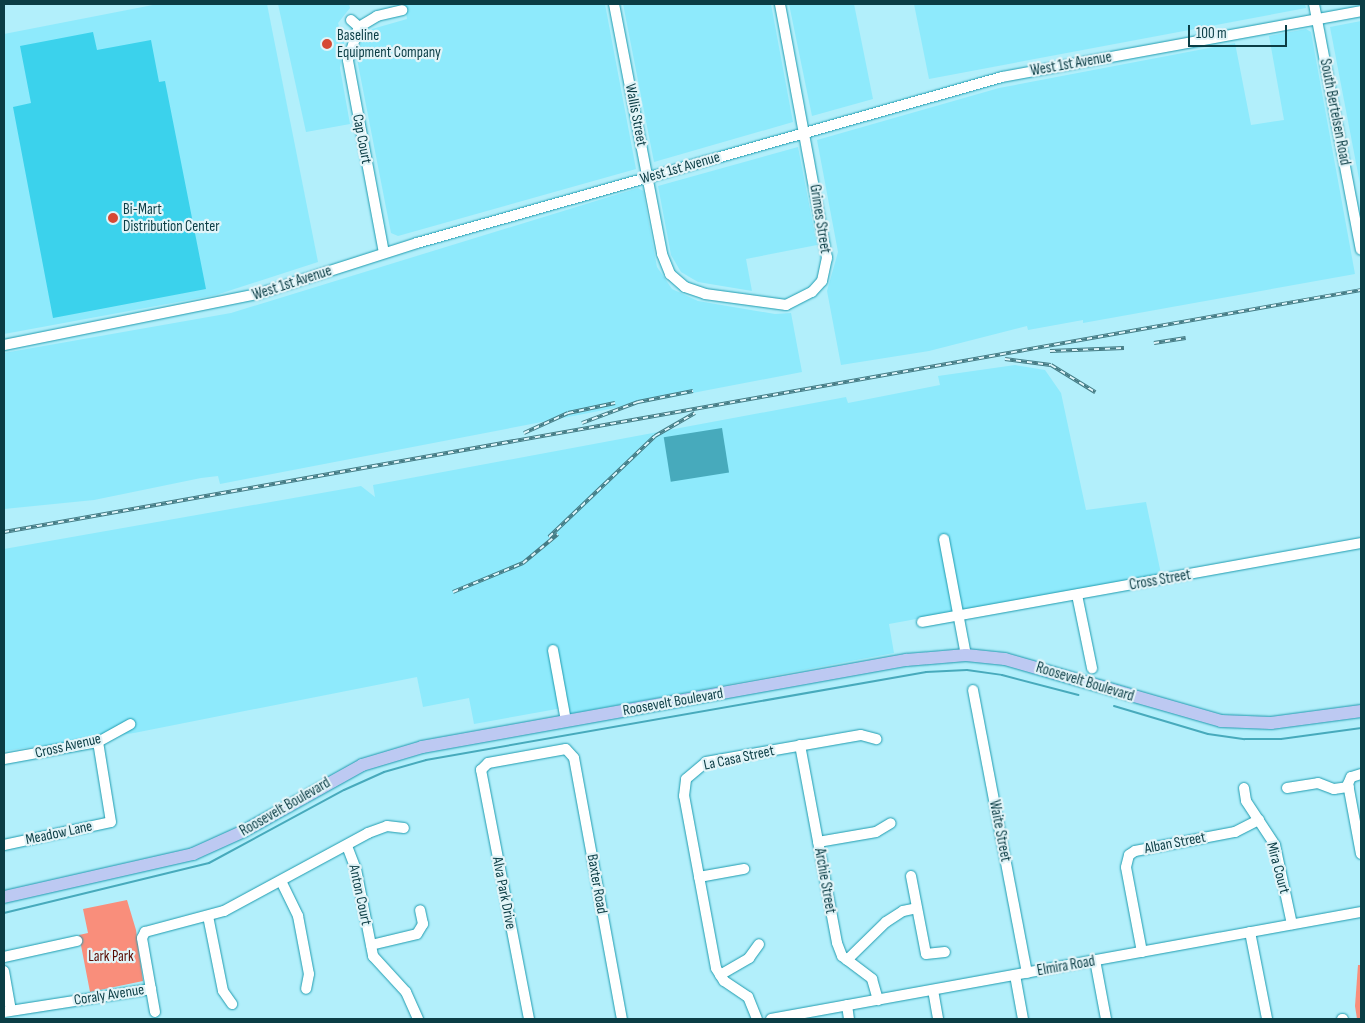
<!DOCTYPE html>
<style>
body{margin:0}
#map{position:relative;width:1365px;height:1023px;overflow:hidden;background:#b2effb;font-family:"Sofia Sans Condensed",sans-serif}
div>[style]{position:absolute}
.built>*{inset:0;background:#8eeafc}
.green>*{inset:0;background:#f98e7b}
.water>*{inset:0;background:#47aabc;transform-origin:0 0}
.stream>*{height:2px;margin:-1px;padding:0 1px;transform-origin:1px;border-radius:1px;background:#47aabc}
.building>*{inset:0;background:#3bd2ec}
.roads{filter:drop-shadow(0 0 1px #1e9baf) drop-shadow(0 0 1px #1e9baf)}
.minor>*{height:10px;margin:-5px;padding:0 5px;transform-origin:5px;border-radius:5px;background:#fff}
.major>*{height:12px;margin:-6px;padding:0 6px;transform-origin:6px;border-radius:6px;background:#bdc9f2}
.rail>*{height:4px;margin-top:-2px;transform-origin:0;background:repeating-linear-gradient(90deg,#e1f4f8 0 5.5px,#457b84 0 11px);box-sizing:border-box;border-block:1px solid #457b84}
.dots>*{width:14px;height:14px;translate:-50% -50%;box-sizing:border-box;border:2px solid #e1f4f8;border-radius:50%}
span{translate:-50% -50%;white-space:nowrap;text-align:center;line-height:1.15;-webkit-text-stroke:4.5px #e1f4f8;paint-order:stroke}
.poi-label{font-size:15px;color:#0b3d45}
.left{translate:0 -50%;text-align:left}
.street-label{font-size:15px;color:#0b3d45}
.park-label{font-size:15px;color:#580901}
.frame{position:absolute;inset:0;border:5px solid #0b3d45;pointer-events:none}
.scale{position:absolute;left:1188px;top:25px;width:99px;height:22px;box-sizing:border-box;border:2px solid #0b3d45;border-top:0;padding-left:6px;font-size:15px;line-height:18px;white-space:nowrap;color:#0b3d45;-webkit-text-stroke:4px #e1f4f8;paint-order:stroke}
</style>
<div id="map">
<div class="built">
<div style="clip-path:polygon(158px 4px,267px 4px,318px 262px,216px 295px,4px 334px,4px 34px)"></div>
<div style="clip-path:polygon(278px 4px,349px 4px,350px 8px,338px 23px,344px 42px,340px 68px,350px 124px,306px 132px)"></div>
<div style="clip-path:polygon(405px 4px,605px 4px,636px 169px,398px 236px,391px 233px,357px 59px,361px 42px,372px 29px,407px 19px)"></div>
<div style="clip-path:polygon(623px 4px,771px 4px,793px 122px,654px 162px)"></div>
<div style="clip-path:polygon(789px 4px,854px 4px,873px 99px,812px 116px)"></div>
<div style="clip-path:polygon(914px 4px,1305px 4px,1306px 8px,929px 79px)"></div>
<div style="clip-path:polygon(1361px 21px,1361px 189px,1330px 27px)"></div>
<div style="clip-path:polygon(1306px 29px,1311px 32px,1355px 274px,1083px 323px,1083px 320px,1028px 330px,1027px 326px,929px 351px,841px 365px,827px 291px,838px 252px,817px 140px,999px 88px,1235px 43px,1251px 125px,1284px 120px,1269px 36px)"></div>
<div style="clip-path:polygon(798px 147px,817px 245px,746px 259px,752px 291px,698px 282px,681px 272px,671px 255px,658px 186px)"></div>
<div style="clip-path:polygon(638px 188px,643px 191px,657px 267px,672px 289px,698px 301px,775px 314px,791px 313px,802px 372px,220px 484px,218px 476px,201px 478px,94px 500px,4px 509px,4px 353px,231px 313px)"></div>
<div style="clip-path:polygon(1015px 365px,1045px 370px,1061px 393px,1086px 510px,1146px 502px,1161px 574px,889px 624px,894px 653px,569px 714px,568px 707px,474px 724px,469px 698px,423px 707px,417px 677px,134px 733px,4px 751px,4px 549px,361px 486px,375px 497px,373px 485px,846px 397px,848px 403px,940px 385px,938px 376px)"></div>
</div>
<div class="green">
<div style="clip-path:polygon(127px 900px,136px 930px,143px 981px,90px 992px,79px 935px,88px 933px,83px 909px)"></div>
<div style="clip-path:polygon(1358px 965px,1361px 965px,1361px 1019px,1357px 1019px,1355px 1006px)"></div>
</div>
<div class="water">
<div style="left:722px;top:428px;width:45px;height:59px;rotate:81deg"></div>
</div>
<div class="stream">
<div style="left:1114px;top:706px;width:98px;rotate:16.6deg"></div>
<div style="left:1208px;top:734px;width:37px;rotate:8deg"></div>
<div style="left:1245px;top:739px;width:36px"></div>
<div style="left:1281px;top:739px;width:81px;rotate:-7.8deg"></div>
<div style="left:4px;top:913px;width:211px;rotate:-13.7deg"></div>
<div style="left:209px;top:863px;width:153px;rotate:-28.4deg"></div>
<div style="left:344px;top:790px;width:44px;rotate:-24.2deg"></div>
<div style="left:384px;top:772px;width:44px;rotate:-15.9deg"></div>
<div style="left:426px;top:760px;width:508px;rotate:-9.98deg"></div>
<div style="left:926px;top:672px;width:41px;rotate:-2.8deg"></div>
<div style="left:967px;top:670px;width:35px;rotate:8deg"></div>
<div style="left:1002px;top:675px;width:79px;rotate:14.7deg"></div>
</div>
<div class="building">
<div style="clip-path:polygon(93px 32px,97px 50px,151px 40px,159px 82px,165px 81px,206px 289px,53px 318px,13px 107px,31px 103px,20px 46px)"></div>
</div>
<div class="roads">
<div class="minor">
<div style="left:614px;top:4px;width:255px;rotate:79.1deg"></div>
<div style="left:662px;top:254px;width:22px;rotate:68deg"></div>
<div style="left:670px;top:274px;width:20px;rotate:41deg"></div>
<div style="left:685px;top:287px;width:21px;rotate:19deg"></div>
<div style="left:705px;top:294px;width:82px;rotate:7.7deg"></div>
<div style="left:786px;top:305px;width:29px;rotate:-27deg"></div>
<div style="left:812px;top:292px;width:15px;rotate:-48deg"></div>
<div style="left:822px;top:281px;width:24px;rotate:-78deg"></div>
<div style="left:827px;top:258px;width:258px;rotate:-100.5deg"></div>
<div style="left:1314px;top:4px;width:250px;rotate:79.2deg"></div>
<div style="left:351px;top:20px;width:11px;rotate:41deg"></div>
<div style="left:384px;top:253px;width:196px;rotate:-100.6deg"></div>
<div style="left:348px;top:60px;width:35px;rotate:-72deg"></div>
<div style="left:359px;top:27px;width:21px;rotate:-31deg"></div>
<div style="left:377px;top:16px;width:26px;rotate:-13deg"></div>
<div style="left:4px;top:345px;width:259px;rotate:-11.4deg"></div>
<div style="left:258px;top:294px;width:167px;rotate:-17.8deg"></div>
<div style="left:417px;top:243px;width:608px;rotate:-15.84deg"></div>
<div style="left:1002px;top:77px;width:365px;rotate:-10.4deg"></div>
<div style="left:944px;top:539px;width:118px;rotate:79.3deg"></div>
<div style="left:1077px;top:595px;width:75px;rotate:78.4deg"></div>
<div style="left:922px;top:622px;width:446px;rotate:-10.2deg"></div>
<div style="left:553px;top:650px;width:72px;rotate:79.6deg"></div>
<div style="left:973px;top:690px;width:288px;rotate:79.2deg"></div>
<div style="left:800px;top:745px;width:201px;rotate:79.4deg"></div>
<div style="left:837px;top:943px;width:14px;rotate:69deg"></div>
<div style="left:842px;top:956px;width:38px;rotate:37deg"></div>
<div style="left:872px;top:979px;width:22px;rotate:74deg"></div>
<div style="left:4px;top:759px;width:96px;rotate:-10.3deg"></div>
<div style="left:98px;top:742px;width:37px;rotate:-29deg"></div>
<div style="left:1361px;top:774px;width:10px;rotate:163deg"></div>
<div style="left:1351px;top:777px;width:8px;rotate:113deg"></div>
<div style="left:1348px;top:784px;width:71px;rotate:79.5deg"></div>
<div style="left:1244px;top:788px;width:13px;rotate:81deg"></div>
<div style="left:1246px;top:801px;width:53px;rotate:56.6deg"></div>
<div style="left:1275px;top:845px;width:81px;rotate:77.9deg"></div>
<div style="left:1287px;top:788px;width:31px;rotate:-9deg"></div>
<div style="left:1318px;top:783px;width:17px;rotate:21deg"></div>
<div style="left:1334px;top:789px;width:15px;rotate:-8deg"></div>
<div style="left:818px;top:842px;width:59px;rotate:-9.8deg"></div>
<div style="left:876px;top:832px;width:17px;rotate:-31deg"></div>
<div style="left:4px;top:845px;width:109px;rotate:-12.1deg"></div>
<div style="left:111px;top:822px;width:81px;rotate:-99.2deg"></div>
<div style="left:347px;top:846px;width:25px;rotate:69deg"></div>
<div style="left:356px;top:869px;width:89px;rotate:78.9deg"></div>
<div style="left:373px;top:956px;width:49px;rotate:47.5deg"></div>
<div style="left:406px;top:992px;width:30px;rotate:66deg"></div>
<div style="left:911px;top:876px;width:79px;rotate:79.1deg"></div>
<div style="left:926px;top:954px;width:19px;rotate:-6deg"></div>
<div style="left:699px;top:877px;width:46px;rotate:-10.1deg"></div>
<div style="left:282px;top:883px;width:37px;rotate:64deg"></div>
<div style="left:298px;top:916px;width:59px;rotate:79.3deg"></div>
<div style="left:309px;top:974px;width:15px;rotate:101deg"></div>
<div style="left:208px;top:916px;width:76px;rotate:78.7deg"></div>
<div style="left:223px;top:991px;width:16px;rotate:55deg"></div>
<div style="left:1250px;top:932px;width:89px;rotate:78.9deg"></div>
<div style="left:371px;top:945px;width:47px;rotate:-13.4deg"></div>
<div style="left:417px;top:934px;width:12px;rotate:-59deg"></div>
<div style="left:423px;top:924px;width:14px;rotate:-102deg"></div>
<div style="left:1142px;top:952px;width:86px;rotate:-100.7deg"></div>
<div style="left:1126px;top:867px;width:12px;rotate:-76deg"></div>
<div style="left:1129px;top:855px;width:7px;rotate:-34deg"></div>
<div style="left:1135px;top:851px;width:102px;rotate:-10.8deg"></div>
<div style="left:1235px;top:832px;width:27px;rotate:-27deg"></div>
<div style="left:4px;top:957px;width:75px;rotate:-12.4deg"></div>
<div style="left:847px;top:960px;width:54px;rotate:-44.3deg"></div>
<div style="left:886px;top:922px;width:20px;rotate:-33deg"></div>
<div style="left:903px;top:911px;width:14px;rotate:-12deg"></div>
<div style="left:1095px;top:960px;width:60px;rotate:79.4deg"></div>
<div style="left:4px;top:971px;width:40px;rotate:80deg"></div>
<div style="left:720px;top:975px;width:34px;rotate:-30deg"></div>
<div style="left:749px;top:958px;width:17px;rotate:-54deg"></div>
<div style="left:1015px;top:975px;width:45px;rotate:79.7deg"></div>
<div style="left:933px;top:990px;width:29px;rotate:80deg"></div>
<div style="left:847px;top:1005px;width:14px;rotate:82deg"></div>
<div style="left:4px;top:1012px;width:149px;rotate:-8.9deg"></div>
<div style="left:155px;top:1012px;width:75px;rotate:-100deg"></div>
<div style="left:142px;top:938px;width:7px;rotate:-63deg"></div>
<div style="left:145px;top:932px;width:82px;rotate:-14.9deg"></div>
<div style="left:224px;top:911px;width:164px;rotate:-28.4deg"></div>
<div style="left:368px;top:833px;width:20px;rotate:-20deg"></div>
<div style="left:387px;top:826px;width:17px;rotate:7deg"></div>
<div style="left:529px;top:1019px;width:254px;rotate:-100.9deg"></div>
<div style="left:481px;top:770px;width:10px;rotate:-45deg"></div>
<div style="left:488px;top:763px;width:79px;rotate:-10.2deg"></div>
<div style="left:566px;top:749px;width:12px;rotate:48deg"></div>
<div style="left:574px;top:758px;width:265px;rotate:79.6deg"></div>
<div style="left:757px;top:1019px;width:24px;rotate:-112deg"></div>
<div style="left:748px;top:997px;width:29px;rotate:-146deg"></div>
<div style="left:724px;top:981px;width:15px;rotate:-122deg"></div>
<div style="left:716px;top:968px;width:175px;rotate:-100.5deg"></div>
<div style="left:684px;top:796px;width:17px;rotate:-83deg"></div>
<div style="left:686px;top:779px;width:26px;rotate:-40deg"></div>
<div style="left:706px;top:762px;width:157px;rotate:-9.9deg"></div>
<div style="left:861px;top:735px;width:16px;rotate:15deg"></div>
<div style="left:771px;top:1019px;width:600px;rotate:-10.28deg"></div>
<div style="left:1342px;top:1019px;width:1px"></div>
</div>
<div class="major">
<div style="left:4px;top:897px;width:194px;rotate:-12.8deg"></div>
<div style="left:193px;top:854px;width:56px;rotate:-24.3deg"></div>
<div style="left:244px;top:831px;width:135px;rotate:-29.2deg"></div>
<div style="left:362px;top:765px;width:63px;rotate:-16.7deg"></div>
<div style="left:422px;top:747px;width:492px;rotate:-10.2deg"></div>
<div style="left:906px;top:660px;width:60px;rotate:-4.8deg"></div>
<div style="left:966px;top:655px;width:39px;rotate:6deg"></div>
<div style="left:1005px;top:659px;width:225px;rotate:16deg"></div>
<div style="left:1221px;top:721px;width:50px;rotate:2.3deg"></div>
<div style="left:1271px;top:723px;width:91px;rotate:-7.6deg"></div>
</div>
</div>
<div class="rail">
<div style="left:1154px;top:343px;width:32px;rotate:-9deg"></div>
<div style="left:1050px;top:351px;width:74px;rotate:-2.3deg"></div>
<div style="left:1005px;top:359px;width:46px;rotate:7.4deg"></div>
<div style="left:1051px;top:365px;width:52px;rotate:31.5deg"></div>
<div style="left:582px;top:423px;width:60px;rotate:-20.6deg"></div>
<div style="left:638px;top:402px;width:56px;rotate:-11.3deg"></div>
<div style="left:524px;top:433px;width:48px;rotate:-24.4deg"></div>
<div style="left:568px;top:413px;width:48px;rotate:-12deg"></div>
<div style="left:4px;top:532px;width:1378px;rotate:-10.11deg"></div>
<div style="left:549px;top:537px;width:146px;rotate:-43.6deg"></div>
<div style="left:655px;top:436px;width:46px;rotate:-29.9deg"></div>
<div style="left:453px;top:592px;width:76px;rotate:-22.5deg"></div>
<div style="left:523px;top:563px;width:45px;rotate:-39.6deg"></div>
</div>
<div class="dots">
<div style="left:327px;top:44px;background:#d64934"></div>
<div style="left:113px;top:218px;background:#d64934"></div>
</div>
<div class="poi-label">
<span class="left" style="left:337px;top:44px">Baseline<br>Equipment Company</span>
<span class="left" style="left:123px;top:218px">Bi-Mart<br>Distribution Center</span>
</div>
<div class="street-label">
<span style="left:1071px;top:64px;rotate:-10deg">West 1st Avenue</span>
<span style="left:1335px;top:112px;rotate:79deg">South Bertelsen Road</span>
<span style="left:636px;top:115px;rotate:79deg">Wallis Street</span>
<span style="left:362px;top:139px;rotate:79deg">Cap Court</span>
<span style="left:680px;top:168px;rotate:-16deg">West 1st Avenue</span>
<span style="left:820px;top:219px;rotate:81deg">Grimes Street</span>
<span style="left:292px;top:283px;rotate:-18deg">West 1st Avenue</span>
<span style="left:1160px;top:580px;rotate:-10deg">Cross Street</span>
<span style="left:1085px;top:682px;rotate:17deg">Roosevelt Boulevard</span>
<span style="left:673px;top:702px;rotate:-10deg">Roosevelt Boulevard</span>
<span style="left:68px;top:746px;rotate:-13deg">Cross Avenue</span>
<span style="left:739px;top:758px;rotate:-12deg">La Casa Street</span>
<span style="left:285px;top:807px;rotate:-30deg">Roosevelt Boulevard</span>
<span style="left:1000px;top:831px;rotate:79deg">Waite Street</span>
<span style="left:59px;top:833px;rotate:-12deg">Meadow Lane</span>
<span style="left:1175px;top:843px;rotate:-11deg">Alban Street</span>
<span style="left:1278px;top:868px;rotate:75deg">Mira Court</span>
<span style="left:825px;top:881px;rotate:80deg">Archie Street</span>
<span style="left:597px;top:884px;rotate:80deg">Baxter Road</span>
<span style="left:504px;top:893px;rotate:79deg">Alva Park Drive</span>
<span style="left:360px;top:895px;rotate:78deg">Anton Court</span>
<span style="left:1066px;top:966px;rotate:-10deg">Elmira Road</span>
<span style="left:109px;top:995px;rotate:-9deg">Coraly Avenue</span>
</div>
<div class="park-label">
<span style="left:111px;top:957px">Lark Park</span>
</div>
<div class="frame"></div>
<div class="scale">100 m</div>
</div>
